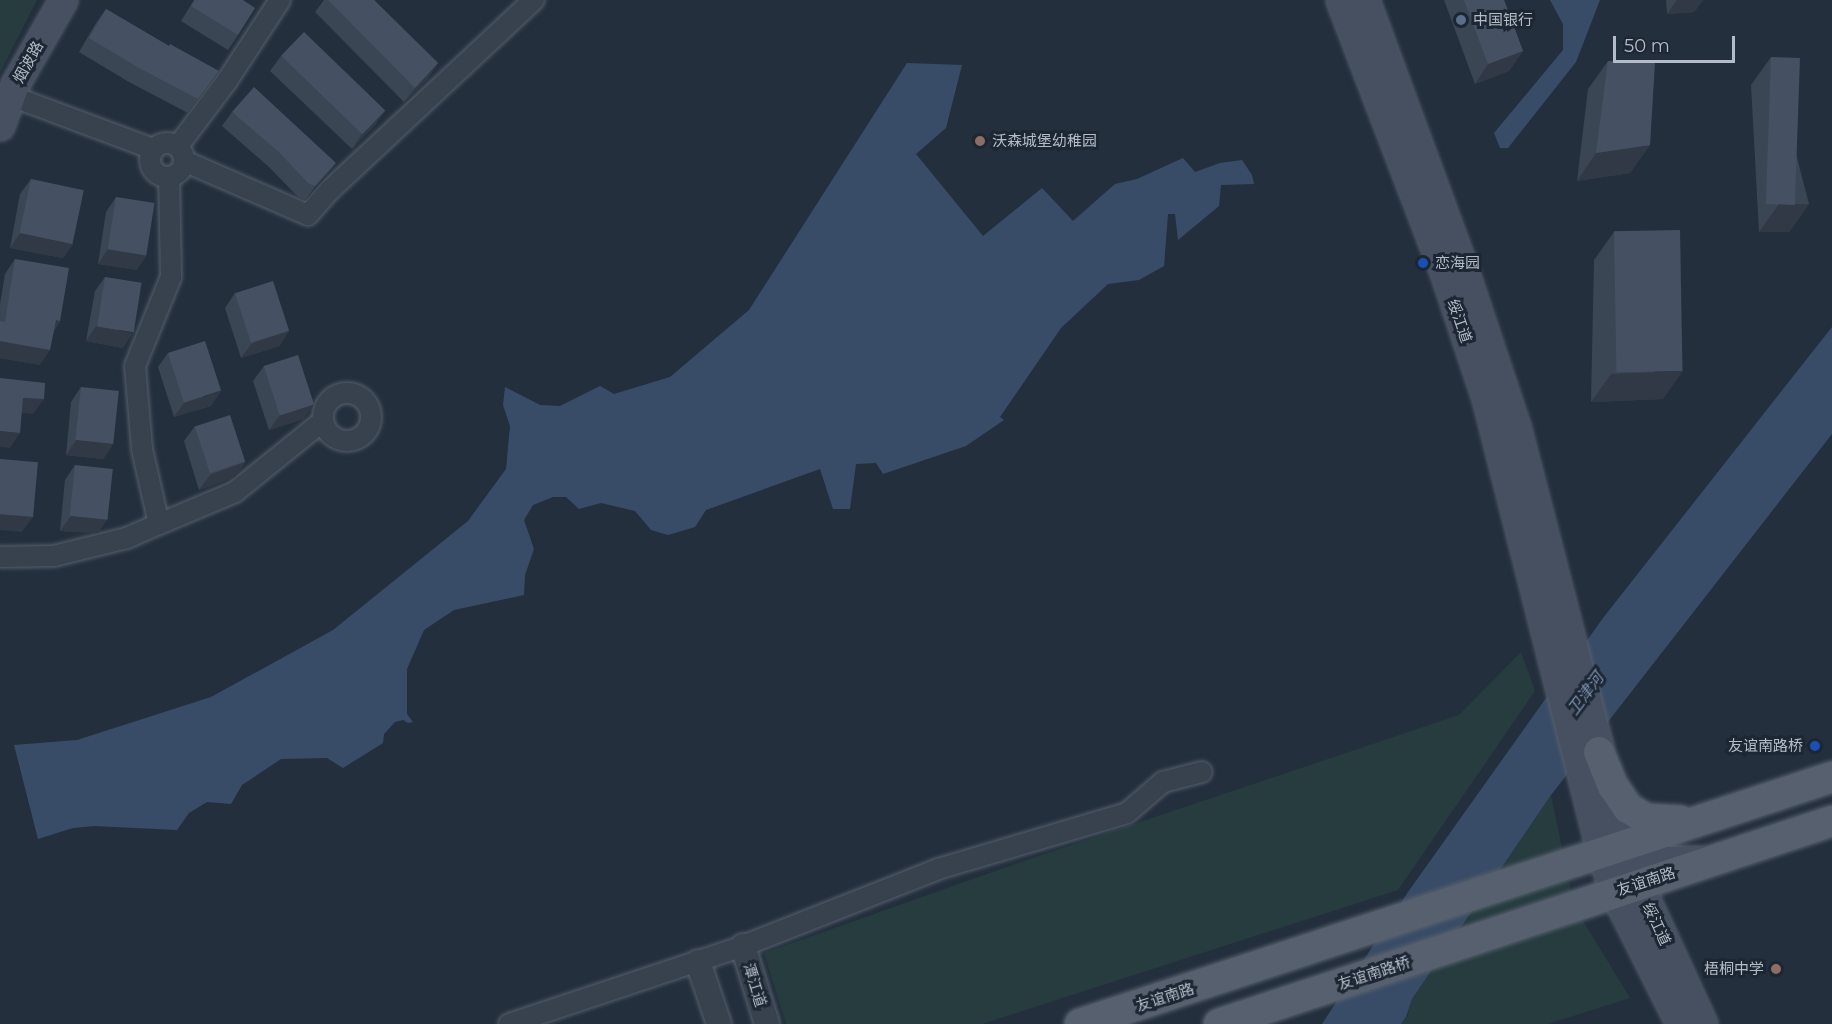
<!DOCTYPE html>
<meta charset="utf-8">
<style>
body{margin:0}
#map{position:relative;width:1832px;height:1024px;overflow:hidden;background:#242f3e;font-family:Montserrat,"Noto Sans SC",sans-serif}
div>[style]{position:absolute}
.green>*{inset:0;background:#263c3f}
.water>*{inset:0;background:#394c67}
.roads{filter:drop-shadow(0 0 2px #565f6c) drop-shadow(0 0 2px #565f6c)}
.minor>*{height:20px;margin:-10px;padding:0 10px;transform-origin:10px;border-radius:10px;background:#38414e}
.minor>.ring{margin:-10px;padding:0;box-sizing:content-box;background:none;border:20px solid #38414e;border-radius:50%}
.tertiary>*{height:24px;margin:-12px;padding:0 12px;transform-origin:12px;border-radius:12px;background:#38414e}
.secondary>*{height:27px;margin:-13.5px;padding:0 13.5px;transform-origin:13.5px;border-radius:13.5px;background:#465061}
.primary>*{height:30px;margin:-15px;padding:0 15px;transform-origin:15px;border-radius:15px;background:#56606e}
.wall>*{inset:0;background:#3b4654}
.shaded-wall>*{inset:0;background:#303945}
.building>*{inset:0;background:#455162;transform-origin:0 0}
.dots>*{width:16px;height:16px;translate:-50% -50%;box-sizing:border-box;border:3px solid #1d2633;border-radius:50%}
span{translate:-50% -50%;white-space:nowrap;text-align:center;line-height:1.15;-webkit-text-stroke:6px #1d2633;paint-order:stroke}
.poi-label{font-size:15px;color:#b4bcc9}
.left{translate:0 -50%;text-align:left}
.right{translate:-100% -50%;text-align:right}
.street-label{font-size:15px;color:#b4bcc9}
.water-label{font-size:16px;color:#7c92b1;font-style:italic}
.scale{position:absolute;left:1613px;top:36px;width:122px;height:27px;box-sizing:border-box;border:3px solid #b4bcc9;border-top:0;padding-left:8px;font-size:18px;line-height:21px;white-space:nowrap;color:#b4bcc9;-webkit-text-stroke:4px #1d2633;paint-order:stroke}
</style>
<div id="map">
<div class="green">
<div style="clip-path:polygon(0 0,37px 0,0 73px)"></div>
<div style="clip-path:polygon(1521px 652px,1535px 691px,1398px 890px,982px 1024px,786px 1024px,764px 953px,1021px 862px,1459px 715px)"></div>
<div style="clip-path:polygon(1551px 795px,1574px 906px,1630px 998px,1548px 1024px,1401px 1024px,1407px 1017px,1412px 999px)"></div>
</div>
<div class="water">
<div style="clip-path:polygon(1550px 0,1600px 0,1576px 62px,1508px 148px,1500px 148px,1494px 133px,1563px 50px,1563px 24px)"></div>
<div style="clip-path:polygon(907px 63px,962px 65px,946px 128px,916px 154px,983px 236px,1042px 188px,1073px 221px,1115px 184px,1137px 179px,1183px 158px,1195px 172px,1220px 163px,1242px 160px,1252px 175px,1254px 184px,1221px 185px,1219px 206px,1178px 240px,1175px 214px,1168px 214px,1164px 266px,1139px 280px,1108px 284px,1061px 328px,1000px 417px,1004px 420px,966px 446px,883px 474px,876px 463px,856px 464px,850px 509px,833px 509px,820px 469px,706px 510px,695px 527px,668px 535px,651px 530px,635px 511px,601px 503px,579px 509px,566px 497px,553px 497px,533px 505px,524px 520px,534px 549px,525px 575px,524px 595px,454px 610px,424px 630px,407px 669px,407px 714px,413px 722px,408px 723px,403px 720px,395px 722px,384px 734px,383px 743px,343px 768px,327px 758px,281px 759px,242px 785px,231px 804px,207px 802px,189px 813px,177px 830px,94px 826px,73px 828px,38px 839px,14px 745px,77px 740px,211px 697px,333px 630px,468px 521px,506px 469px,510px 426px,503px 405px,505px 387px,540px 405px,560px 406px,600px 386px,614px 394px,670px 377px,749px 310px)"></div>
<div style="clip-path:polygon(1832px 327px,1832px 434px,1551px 795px,1412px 999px,1406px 1017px,1401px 1024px,1322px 1024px,1408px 892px,1603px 618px)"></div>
</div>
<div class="roads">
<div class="minor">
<div style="left:11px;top:96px;width:152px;rotate:20.5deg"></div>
<div class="ring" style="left:150px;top:143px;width:14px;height:14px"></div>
<div style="left:178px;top:146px;width:81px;rotate:-53deg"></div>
<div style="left:227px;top:81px;width:97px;rotate:-56.8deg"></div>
<div style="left:184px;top:161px;width:135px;rotate:23.5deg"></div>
<div style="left:308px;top:215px;width:33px;rotate:-49deg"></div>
<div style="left:330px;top:190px;width:279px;rotate:-43deg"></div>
<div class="ring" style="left:323px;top:393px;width:28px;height:28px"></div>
<div style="left:159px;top:524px;width:77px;rotate:-102.8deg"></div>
<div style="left:142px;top:449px;width:83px;rotate:-94.8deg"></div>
<div style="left:135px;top:366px;width:96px;rotate:-68deg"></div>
<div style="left:171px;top:277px;width:100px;rotate:-91.1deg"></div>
<div style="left:0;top:557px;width:54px;rotate:-1.1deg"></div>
<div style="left:54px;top:556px;width:75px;rotate:-13.9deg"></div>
<div style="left:127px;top:538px;width:35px;rotate:-24deg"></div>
<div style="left:159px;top:524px;width:82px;rotate:-22.8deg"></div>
<div style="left:235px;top:492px;width:113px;rotate:-38.9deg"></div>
<div style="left:509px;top:1024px;width:247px;rotate:-18.4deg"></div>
<div style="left:743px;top:946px;width:210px;rotate:-21.5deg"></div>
<div style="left:938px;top:869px;width:197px;rotate:-16.5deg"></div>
<div style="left:1127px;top:813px;width:48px;rotate:-40.7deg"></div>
<div style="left:1163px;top:782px;width:40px;rotate:-14.4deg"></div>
</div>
<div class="tertiary">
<div style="left:743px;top:946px;width:82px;rotate:72.9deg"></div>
<div style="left:698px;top:962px;width:65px;rotate:71.3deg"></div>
</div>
<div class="secondary">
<div style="left:1340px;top:0;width:291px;rotate:69.1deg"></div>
<div style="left:1444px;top:272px;width:133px;rotate:71.6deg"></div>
<div style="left:1486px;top:398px;width:468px;rotate:75.8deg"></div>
<div style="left:1601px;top:852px;width:42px;rotate:72deg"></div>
<div style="left:1614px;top:892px;width:148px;rotate:63.4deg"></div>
<div style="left:1365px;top:0;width:275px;rotate:69.8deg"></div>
<div style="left:1460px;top:258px;width:177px;rotate:71.6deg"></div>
<div style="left:1516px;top:426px;width:433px;rotate:75.5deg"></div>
<div style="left:1624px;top:845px;width:42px;rotate:69deg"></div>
<div style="left:1639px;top:884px;width:154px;rotate:65.4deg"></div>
<div style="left:0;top:126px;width:45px;rotate:-70.3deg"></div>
<div style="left:15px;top:84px;width:97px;rotate:-60.3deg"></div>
<div style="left:1617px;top:837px;width:11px;rotate:49deg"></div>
<div style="left:1624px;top:845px;width:29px;rotate:25deg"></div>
<div style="left:1650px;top:857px;width:19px;rotate:9deg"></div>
<div style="left:1669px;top:860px;width:32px"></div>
</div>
<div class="primary">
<div style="left:1599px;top:752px;width:37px;rotate:68deg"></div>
<div style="left:1613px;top:786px;width:27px;rotate:56deg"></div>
<div style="left:1628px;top:808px;width:21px;rotate:31deg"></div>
<div style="left:1646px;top:819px;width:34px;rotate:3deg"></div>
<div style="left:1080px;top:1024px;width:792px;rotate:-18.18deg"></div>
<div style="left:1219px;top:1024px;width:646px;rotate:-18.32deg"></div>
</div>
</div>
<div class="wall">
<div style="clip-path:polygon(194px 0,243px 0,238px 35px,228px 50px,181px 21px)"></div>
<div style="clip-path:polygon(324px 0,374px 0,438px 63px,428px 78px,404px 102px,315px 12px)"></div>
<div style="clip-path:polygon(1444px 0,1504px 0,1523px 51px,1509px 71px,1475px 84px)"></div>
<div style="clip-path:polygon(1666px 0,1703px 0,1694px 12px,1667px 14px)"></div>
<div style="clip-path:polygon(106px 9px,169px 46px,219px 71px,188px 113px,129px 82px,79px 52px,96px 23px)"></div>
<div style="clip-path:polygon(281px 56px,376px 124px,352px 149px,270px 71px)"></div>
<div style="clip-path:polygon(1771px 57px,1809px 204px,1789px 232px,1759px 232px,1751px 85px)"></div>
<div style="clip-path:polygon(1608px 61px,1650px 145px,1630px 173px,1577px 181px,1588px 89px)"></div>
<div style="clip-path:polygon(232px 112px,326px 177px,305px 201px,298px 197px,269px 167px,222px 126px)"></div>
<div style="clip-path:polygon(31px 179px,73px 244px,63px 258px,10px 248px,20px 194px)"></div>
<div style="clip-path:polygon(116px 197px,137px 270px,98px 264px,106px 212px)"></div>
<div style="clip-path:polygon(1614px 232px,1663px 399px,1591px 402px,1594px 260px)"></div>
<div style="clip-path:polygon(15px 259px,60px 321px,54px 331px,40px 365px,0 358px,0 304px,5px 274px)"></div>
<div style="clip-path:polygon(105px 277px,123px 348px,86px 341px,95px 291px)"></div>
<div style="clip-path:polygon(235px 293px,289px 331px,279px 346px,241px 358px,225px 308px)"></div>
<div style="clip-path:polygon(168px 353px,211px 406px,174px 417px,158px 367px)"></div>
<div style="clip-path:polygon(264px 366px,304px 419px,269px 430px,253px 381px)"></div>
<div style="clip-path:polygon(81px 387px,113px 444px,103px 459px,66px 455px,71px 402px)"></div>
<div style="clip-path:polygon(195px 426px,245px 462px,235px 477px,199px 490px,184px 441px)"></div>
<div style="clip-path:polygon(75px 465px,108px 518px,98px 533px,60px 531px,65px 480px)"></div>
</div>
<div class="shaded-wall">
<div style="clip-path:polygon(1677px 0,1703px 0,1694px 12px,1667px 14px)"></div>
<div style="clip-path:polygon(1523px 51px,1509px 71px,1475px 84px,1488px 64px)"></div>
<div style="clip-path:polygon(438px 63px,428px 78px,404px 102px,415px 88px)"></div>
<div style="clip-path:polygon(386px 110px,376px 124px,352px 149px,362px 134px)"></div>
<div style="clip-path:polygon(1650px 145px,1630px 173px,1577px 181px,1596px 153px)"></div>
<div style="clip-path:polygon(336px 163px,326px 177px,305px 201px,315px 186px)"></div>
<div style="clip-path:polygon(1779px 204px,1809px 204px,1789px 232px,1759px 232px)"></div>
<div style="clip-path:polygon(20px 233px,73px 244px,63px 258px,10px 248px)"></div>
<div style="clip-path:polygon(108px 249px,147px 255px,137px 270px,98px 264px)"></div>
<div style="clip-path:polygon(56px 320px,60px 321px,50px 336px)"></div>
<div style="clip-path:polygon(96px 326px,133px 333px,123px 348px,86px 341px)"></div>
<div style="clip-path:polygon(289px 331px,279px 346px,241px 358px,252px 343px)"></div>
<div style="clip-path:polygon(0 341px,50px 350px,40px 365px,0 358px)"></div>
<div style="clip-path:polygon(1683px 371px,1663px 399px,1591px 402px,1611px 374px)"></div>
<div style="clip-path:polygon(221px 391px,211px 406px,174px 417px,184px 403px)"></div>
<div style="clip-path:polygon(23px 398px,44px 399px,33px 414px,13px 412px)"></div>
<div style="clip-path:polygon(314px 404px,304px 419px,269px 430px,280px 415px)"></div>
<div style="clip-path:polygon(0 431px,20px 433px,10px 448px,0 447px)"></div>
<div style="clip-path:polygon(76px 440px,113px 444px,103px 459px,66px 455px)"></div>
<div style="clip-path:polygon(245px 462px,235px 477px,199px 490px,210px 475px)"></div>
<div style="clip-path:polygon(0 514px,33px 517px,22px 532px,0 530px)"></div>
<div style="clip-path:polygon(71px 516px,108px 518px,98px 533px,60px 531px)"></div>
</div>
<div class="building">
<div style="clip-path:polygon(195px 0,243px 0,255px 8px,238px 35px,191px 6px)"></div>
<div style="clip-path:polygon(328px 0,374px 0,438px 63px,415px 88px)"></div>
<div style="clip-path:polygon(1464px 0,1504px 0,1523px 51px,1488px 64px)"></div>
<div style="clip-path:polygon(106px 9px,169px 46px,170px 44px,219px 71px,198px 99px,139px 68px,89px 38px)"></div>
<div style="left:304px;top:32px;width:113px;height:33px;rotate:44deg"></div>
<div style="left:1771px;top:57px;width:29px;height:147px;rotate:2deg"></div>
<div style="clip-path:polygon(1608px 61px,1655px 62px,1650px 145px,1596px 153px)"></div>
<div style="clip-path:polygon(254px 87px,336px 163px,315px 186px,308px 183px,279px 152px,232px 112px)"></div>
<div style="left:31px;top:179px;width:54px;height:55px;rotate:12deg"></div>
<div style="left:116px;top:197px;width:39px;height:53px;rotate:9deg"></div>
<div style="left:1680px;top:230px;width:141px;height:66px;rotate:89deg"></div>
<div style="clip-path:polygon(15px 259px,69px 268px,60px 321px,56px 320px,50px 350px,0 341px,0 321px,5px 322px)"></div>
<div style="left:105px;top:277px;width:37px;height:50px;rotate:9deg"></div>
<div style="left:273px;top:281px;width:52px;height:40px;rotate:72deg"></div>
<div style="left:205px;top:341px;width:52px;height:39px;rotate:72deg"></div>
<div style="left:298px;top:355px;width:52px;height:36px;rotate:72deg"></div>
<div style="clip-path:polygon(0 378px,45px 383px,44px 399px,23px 398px,20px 433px,0 431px)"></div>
<div style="left:81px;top:387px;width:38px;height:53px;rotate:6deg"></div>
<div style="left:230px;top:415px;width:49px;height:37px;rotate:72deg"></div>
<div style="left:0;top:459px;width:38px;height:55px;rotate:5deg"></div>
<div style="left:75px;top:465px;width:38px;height:51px;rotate:6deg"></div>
</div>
<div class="dots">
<div style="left:1461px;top:20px;background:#5c6f8a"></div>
<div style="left:980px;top:141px;background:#8d6e63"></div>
<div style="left:1423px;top:263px;background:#1a4fb4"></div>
<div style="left:1815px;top:746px;background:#1a4fb4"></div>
<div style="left:1776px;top:969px;background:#8d6e63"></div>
</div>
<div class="poi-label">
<span class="left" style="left:1473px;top:20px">中国银行</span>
<span class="left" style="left:992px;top:141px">沃森城堡幼稚园</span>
<span class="left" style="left:1435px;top:263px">恋海园</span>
<span class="right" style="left:1803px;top:746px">友谊南路桥</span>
<span class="right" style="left:1764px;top:969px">梧桐中学</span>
</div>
<div class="street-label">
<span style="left:28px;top:62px;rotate:-61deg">烟波路</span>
<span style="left:1460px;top:321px;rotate:71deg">绥江道</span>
<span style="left:1646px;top:881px;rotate:-18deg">友谊南路</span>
<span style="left:1657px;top:924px;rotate:65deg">绥江道</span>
<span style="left:1374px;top:973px;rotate:-18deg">友谊南路桥</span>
<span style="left:755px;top:985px;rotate:73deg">潭江道</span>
<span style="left:1165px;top:997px;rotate:-18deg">友谊南路</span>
</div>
<div class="water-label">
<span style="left:1586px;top:694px;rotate:-53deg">卫津河</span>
</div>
<div class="scale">50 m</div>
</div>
